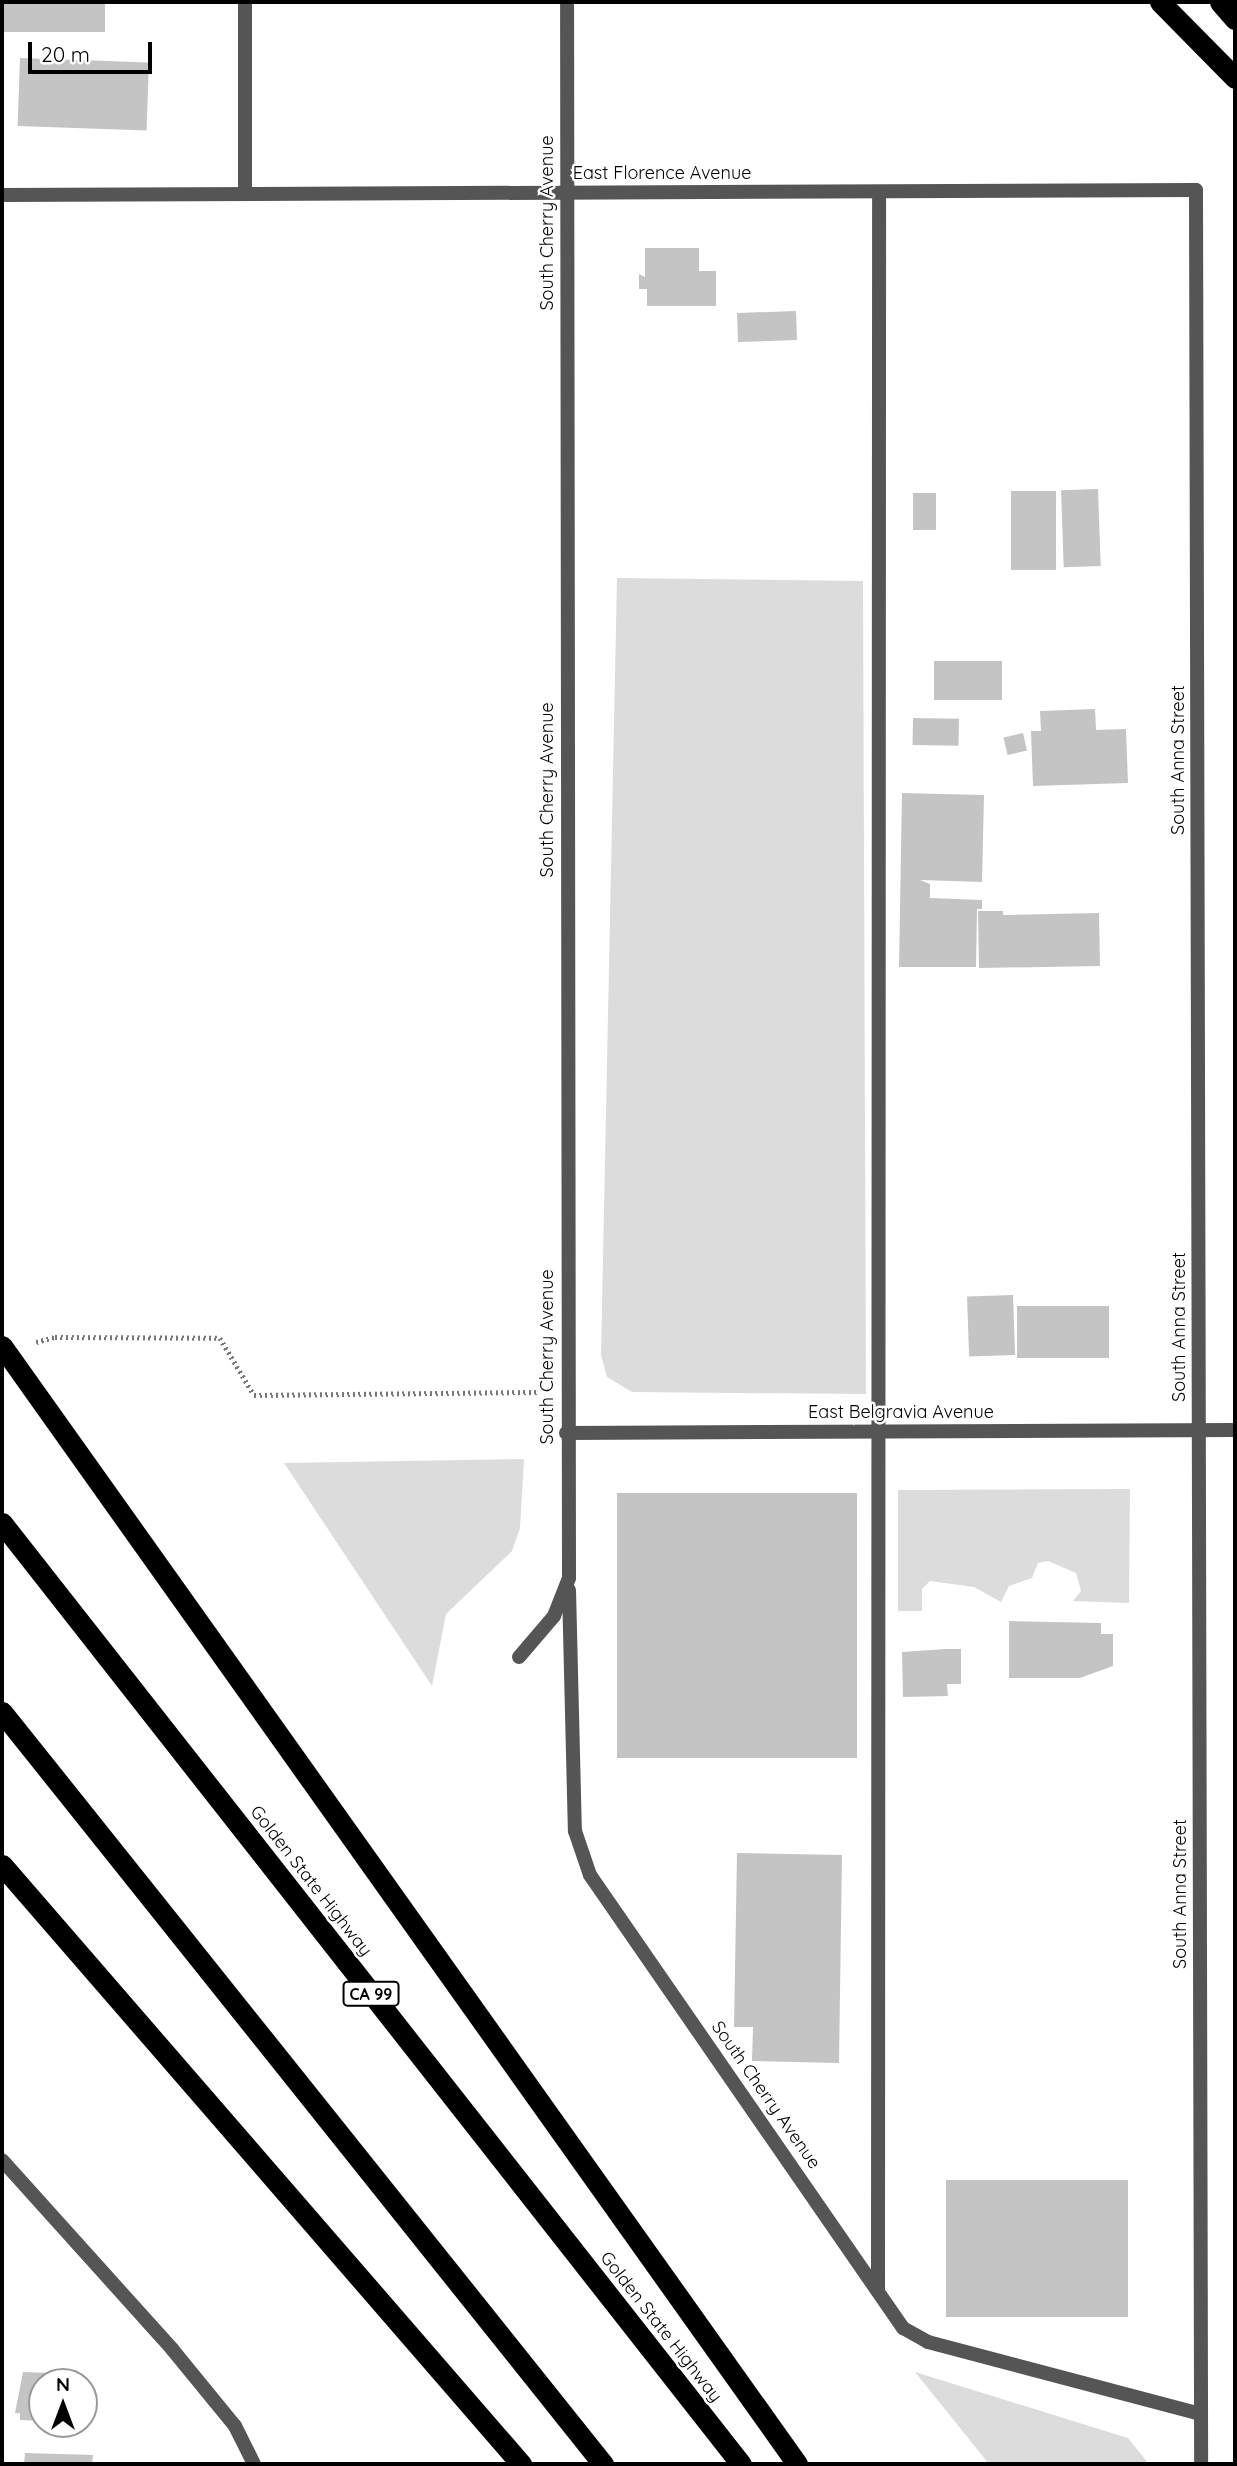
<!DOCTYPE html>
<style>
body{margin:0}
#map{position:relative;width:1237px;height:2466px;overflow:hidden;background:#fff;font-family:Quicksand,sans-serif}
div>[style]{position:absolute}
.green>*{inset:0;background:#dcdcdc}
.building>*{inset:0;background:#c4c4c4;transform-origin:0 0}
.path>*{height:4.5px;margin-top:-2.25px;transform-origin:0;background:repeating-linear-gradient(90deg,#777 0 2px,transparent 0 5.5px)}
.lane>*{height:14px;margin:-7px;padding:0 7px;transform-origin:7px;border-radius:7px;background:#555}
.street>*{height:14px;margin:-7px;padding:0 7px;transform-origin:7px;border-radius:7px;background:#555}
.highway>*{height:21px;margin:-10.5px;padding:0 10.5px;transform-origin:10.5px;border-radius:10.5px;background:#000}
span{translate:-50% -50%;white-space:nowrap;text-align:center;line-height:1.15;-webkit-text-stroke:5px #fff;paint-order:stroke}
.shield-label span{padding:2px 5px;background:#fff;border:2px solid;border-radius:5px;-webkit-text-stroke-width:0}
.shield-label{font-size:16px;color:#000;font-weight:700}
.street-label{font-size:18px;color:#000}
.frame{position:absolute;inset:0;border:4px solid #000;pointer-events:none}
.north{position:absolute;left:28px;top:2368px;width:70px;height:70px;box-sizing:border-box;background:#fff;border:2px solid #999;border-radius:50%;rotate:0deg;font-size:19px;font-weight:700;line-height:28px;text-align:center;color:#000}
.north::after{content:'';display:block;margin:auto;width:24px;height:32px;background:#000;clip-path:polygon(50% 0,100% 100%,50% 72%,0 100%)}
.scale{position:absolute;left:28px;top:42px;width:124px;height:32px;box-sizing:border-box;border:4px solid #000;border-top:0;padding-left:9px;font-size:21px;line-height:24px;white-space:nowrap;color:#000;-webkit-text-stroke:5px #fff;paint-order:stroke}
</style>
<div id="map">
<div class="green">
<div style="clip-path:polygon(617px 578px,863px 581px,866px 1394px,632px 1392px,607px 1377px,601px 1355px)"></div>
<div style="clip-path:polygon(524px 1459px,520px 1528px,512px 1551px,446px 1614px,432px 1686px,284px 1463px)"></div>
<div style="clip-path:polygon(1130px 1489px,1129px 1603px,1073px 1601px,1081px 1591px,1076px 1573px,1048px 1561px,1038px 1563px,1032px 1578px,1009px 1586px,1001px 1602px,974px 1587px,930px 1581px,922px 1589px,922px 1611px,898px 1611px,898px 1490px)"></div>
<div style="clip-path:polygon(915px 2372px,1128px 2438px,1149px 2464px,989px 2464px)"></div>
</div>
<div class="building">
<div style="left:2px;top:2px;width:103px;height:30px"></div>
<div style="left:20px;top:58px;width:129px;height:68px;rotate:2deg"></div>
<div style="clip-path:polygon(645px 248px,699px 248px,699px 271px,716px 271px,716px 306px,647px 306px,647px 289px,639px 289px,639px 274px,645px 277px)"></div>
<div style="left:796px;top:311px;width:29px;height:59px;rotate:88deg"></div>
<div style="left:1098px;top:489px;width:77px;height:37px;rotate:88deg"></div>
<div style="left:1011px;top:491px;width:45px;height:79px"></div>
<div style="left:913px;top:493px;width:23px;height:37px"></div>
<div style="left:1002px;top:661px;width:39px;height:68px;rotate:90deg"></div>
<div style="clip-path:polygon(1095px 709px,1096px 730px,1126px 729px,1128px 783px,1033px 786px,1031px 731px,1041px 731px,1040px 711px)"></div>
<div style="left:913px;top:718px;width:46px;height:27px;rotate:1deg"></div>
<div style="left:1023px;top:733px;width:18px;height:20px;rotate:77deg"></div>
<div style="clip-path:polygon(902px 793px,984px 795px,982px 882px,920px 880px,930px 884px,930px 898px,982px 900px,982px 909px,977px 909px,976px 967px,899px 967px)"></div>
<div style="clip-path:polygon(978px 911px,1003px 911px,1003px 915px,1099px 913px,1100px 966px,979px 968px)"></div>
<div style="left:1013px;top:1295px;width:60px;height:46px;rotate:88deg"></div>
<div style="left:1017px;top:1306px;width:92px;height:52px"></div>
<div style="left:617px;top:1493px;width:240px;height:265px"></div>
<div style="clip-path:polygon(1009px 1621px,1101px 1623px,1101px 1634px,1113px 1634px,1113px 1666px,1080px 1678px,1009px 1678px)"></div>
<div style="clip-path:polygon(945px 1649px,961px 1649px,961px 1684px,947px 1684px,948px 1696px,903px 1697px,902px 1652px)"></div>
<div style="clip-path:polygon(737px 1853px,842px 1855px,839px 2063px,752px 2061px,753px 2027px,734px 2027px)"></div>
<div style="left:1128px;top:2180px;width:137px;height:182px;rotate:90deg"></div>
<div style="clip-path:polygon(23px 2372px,51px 2373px,51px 2382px,42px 2382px,42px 2421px,20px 2420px,20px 2413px,15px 2413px)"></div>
<div style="clip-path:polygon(84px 2393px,89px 2396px,87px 2423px,84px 2423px)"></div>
<div style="clip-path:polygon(25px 2453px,93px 2455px,92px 2464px,24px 2464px)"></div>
</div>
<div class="path">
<div style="left:36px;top:1342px;width:20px;rotate:-15deg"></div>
<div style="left:55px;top:1337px;width:165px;rotate:0.3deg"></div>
<div style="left:220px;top:1338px;width:66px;rotate:59.2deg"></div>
<div style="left:254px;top:1395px;width:286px;rotate:-0.6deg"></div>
</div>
<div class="lane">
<div style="left:245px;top:2px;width:192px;rotate:90deg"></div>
<div style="left:2px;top:2160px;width:254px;rotate:48deg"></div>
<div style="left:172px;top:2349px;width:99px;rotate:50.7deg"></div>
<div style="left:235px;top:2426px;width:42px;rotate:63.4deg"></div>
<div style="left:878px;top:2291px;width:2099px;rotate:-89.97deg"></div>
</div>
<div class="street">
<div style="left:2px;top:195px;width:1194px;rotate:-0.24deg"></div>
<div style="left:1196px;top:190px;width:2274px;rotate:89.87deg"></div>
<div style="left:566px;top:1433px;width:669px;rotate:-0.26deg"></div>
<div style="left:569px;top:1590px;width:241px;rotate:88.6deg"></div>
<div style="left:575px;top:1831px;width:46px;rotate:71.2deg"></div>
<div style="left:590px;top:1875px;width:551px;rotate:55.36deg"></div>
<div style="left:903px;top:2328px;width:29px;rotate:29deg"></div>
<div style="left:928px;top:2342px;width:282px;rotate:14.8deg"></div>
<div style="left:519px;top:1657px;width:54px;rotate:-49.5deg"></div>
<div style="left:554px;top:1616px;width:41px;rotate:-68.5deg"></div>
<div style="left:569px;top:1578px;width:1576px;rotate:-90.07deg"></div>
</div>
<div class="highway">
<div style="left:1160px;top:2px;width:107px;rotate:45.4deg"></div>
<div style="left:1220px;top:2px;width:23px;rotate:49deg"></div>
<div style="left:2px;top:1346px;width:1372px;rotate:54.58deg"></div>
<div style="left:2px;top:1523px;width:1196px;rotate:51.86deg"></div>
<div style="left:2px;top:1712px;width:963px;rotate:51.37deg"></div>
<div style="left:2px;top:1865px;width:793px;rotate:49.09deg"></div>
</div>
<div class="shield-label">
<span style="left:371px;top:1994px">CA 99</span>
</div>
<div class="street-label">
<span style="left:662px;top:173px">East Florence Avenue</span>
<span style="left:547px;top:223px;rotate:-90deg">South Cherry Avenue</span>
<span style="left:1178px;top:760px;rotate:-90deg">South Anna Street</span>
<span style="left:547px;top:790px;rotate:-90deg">South Cherry Avenue</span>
<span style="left:1179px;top:1327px;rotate:-90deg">South Anna Street</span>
<span style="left:547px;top:1357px;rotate:-90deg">South Cherry Avenue</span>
<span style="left:901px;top:1412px">East Belgravia Avenue</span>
<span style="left:311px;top:1881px;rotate:52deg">Golden State Highway</span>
<span style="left:1180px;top:1894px;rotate:-90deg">South Anna Street</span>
<span style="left:766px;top:2095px;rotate:55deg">South Cherry Avenue</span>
<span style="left:661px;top:2327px;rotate:52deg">Golden State Highway</span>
</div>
<div class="frame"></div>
<div class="north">N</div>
<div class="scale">20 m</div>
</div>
